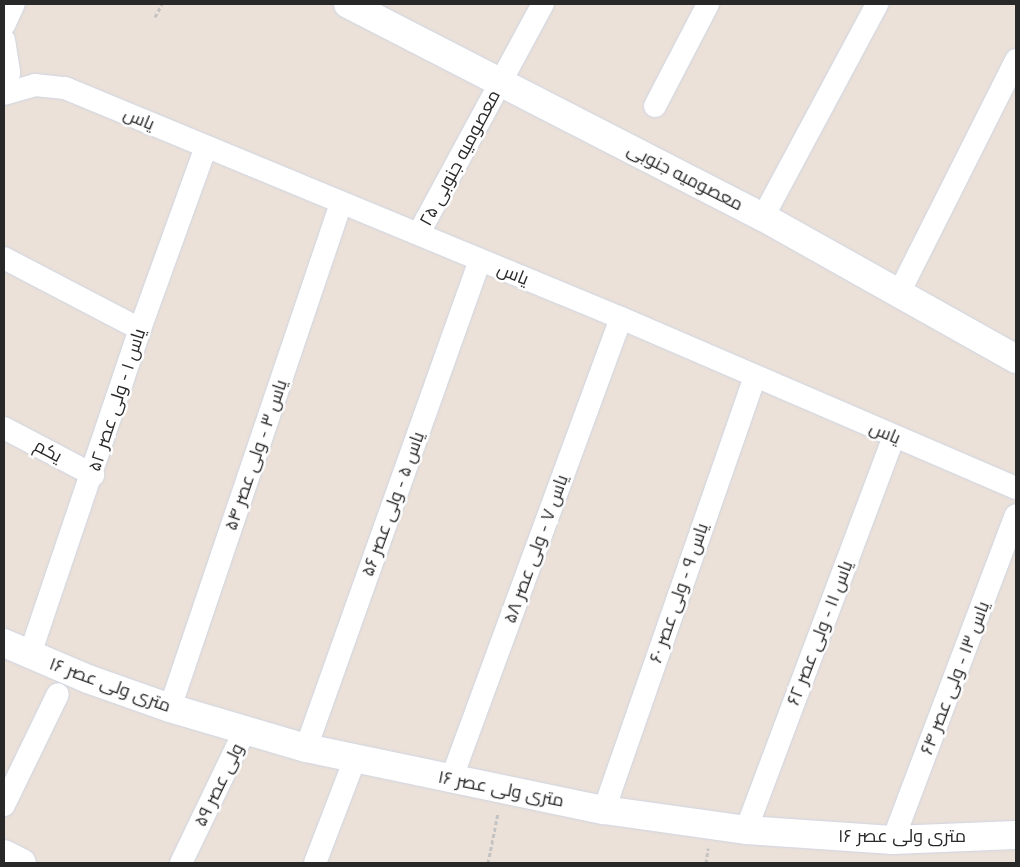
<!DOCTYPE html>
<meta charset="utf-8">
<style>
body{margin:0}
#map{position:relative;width:1020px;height:867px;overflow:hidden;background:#ece1d8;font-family:"Nunito Sans",Cairo,sans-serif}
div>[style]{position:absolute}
.path>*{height:3px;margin-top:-1.5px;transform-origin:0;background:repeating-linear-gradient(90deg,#c3c3c3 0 4px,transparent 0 6.5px)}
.roads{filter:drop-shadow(0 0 1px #cdd4e3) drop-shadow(0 0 1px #cdd4e3)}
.minor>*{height:22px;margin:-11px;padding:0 11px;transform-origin:11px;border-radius:11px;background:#fff}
.tertiary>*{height:28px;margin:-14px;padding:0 14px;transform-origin:14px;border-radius:14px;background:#fff}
span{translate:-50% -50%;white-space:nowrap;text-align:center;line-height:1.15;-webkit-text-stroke:5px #fff;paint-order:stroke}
.street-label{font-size:18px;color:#282828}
.frame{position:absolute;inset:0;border:5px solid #282828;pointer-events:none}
</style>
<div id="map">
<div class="path">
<div style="left:155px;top:17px;width:15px;rotate:-62deg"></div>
<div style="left:488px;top:863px;width:51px;rotate:-78.7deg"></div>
<div style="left:706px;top:863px;width:15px;rotate:-82deg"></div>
</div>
<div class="roads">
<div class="minor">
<div style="left:4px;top:25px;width:23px;rotate:-65deg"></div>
<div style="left:4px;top:40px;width:33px;rotate:81deg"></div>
<div style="left:9px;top:73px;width:17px;rotate:107deg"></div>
<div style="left:4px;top:94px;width:32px;rotate:-16deg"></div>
<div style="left:35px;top:85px;width:30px;rotate:6deg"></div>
<div style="left:65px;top:88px;width:602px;rotate:22.47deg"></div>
<div style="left:621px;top:318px;width:430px;rotate:23.3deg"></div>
<div style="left:655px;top:106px;width:115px;rotate:-62.5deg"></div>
<div style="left:763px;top:217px;width:242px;rotate:-61.8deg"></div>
<div style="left:419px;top:233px;width:260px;rotate:-61.6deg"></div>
<div style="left:4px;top:258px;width:153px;rotate:27.6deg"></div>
<div style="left:898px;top:295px;width:263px;rotate:-63.3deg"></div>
<div style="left:4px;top:428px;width:101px;rotate:27.8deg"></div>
<div style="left:30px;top:654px;width:343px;rotate:-71.3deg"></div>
<div style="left:140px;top:329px;width:194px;rotate:-70.1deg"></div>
<div style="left:170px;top:708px;width:533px;rotate:-71.29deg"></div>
<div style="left:306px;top:748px;width:518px;rotate:-70.38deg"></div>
<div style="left:451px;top:780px;width:492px;rotate:-69.8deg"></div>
<div style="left:4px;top:805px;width:123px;rotate:-64.1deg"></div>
<div style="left:604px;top:810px;width:459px;rotate:-70.8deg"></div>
<div style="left:746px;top:830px;width:420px;rotate:-69.4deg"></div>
<div style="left:893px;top:840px;width:347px;rotate:-69.3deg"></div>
<div style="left:181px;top:863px;width:148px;rotate:-64.3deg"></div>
<div style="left:315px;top:863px;width:111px;rotate:-69deg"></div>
</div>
<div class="tertiary">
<div style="left:348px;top:4px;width:466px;rotate:27.2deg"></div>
<div style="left:763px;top:217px;width:290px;rotate:29.3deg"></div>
<div style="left:4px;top:643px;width:91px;rotate:23.2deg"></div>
<div style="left:88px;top:679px;width:87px;rotate:19.5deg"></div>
<div style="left:170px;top:708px;width:142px;rotate:16.4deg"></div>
<div style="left:306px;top:748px;width:304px;rotate:11.8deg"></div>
<div style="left:604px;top:810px;width:143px;rotate:8deg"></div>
<div style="left:746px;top:830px;width:147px;rotate:3.9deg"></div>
<div style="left:893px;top:840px;width:123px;rotate:-2.3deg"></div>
<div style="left:4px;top:854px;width:20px;rotate:27deg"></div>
</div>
</div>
<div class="street-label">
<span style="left:139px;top:119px;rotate:23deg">یاس</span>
<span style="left:460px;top:158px;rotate:-62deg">معصومیه جنوبی ۲۵</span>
<span style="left:685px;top:177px;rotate:27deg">معصومیه جنوبی</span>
<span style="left:513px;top:274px;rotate:22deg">یاس</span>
<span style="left:117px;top:400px;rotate:-72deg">یاس ۱ - ولی عصر ۵۲</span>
<span style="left:885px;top:433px;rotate:23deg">یاس</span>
<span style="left:48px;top:451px;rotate:28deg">یکم</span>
<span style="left:256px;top:455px;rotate:-71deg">یاس ۳ - ولی عصر ۵۴</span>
<span style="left:393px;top:504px;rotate:-70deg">یاس ۵ - ولی عصر ۵۶</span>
<span style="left:536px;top:549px;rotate:-70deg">یاس ۷ - ولی عصر ۵۸</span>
<span style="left:679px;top:593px;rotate:-71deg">یاس ۹ - ولی عصر ۶۰</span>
<span style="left:820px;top:633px;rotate:-69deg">یاس ۱۱ - ولی عصر ۶۲</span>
<span style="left:955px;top:678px;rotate:-69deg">یاس ۱۳ - ولی عصر ۶۴</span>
<span style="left:110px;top:685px;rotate:20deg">۱۶ متری ولی عصر</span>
<span style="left:219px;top:785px;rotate:-64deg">ولی عصر ۵۹</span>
<span style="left:501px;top:789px;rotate:11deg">۱۶ متری ولی عصر</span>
<span style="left:902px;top:836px">۱۶ متری ولی عصر</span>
</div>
<div class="frame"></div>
</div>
